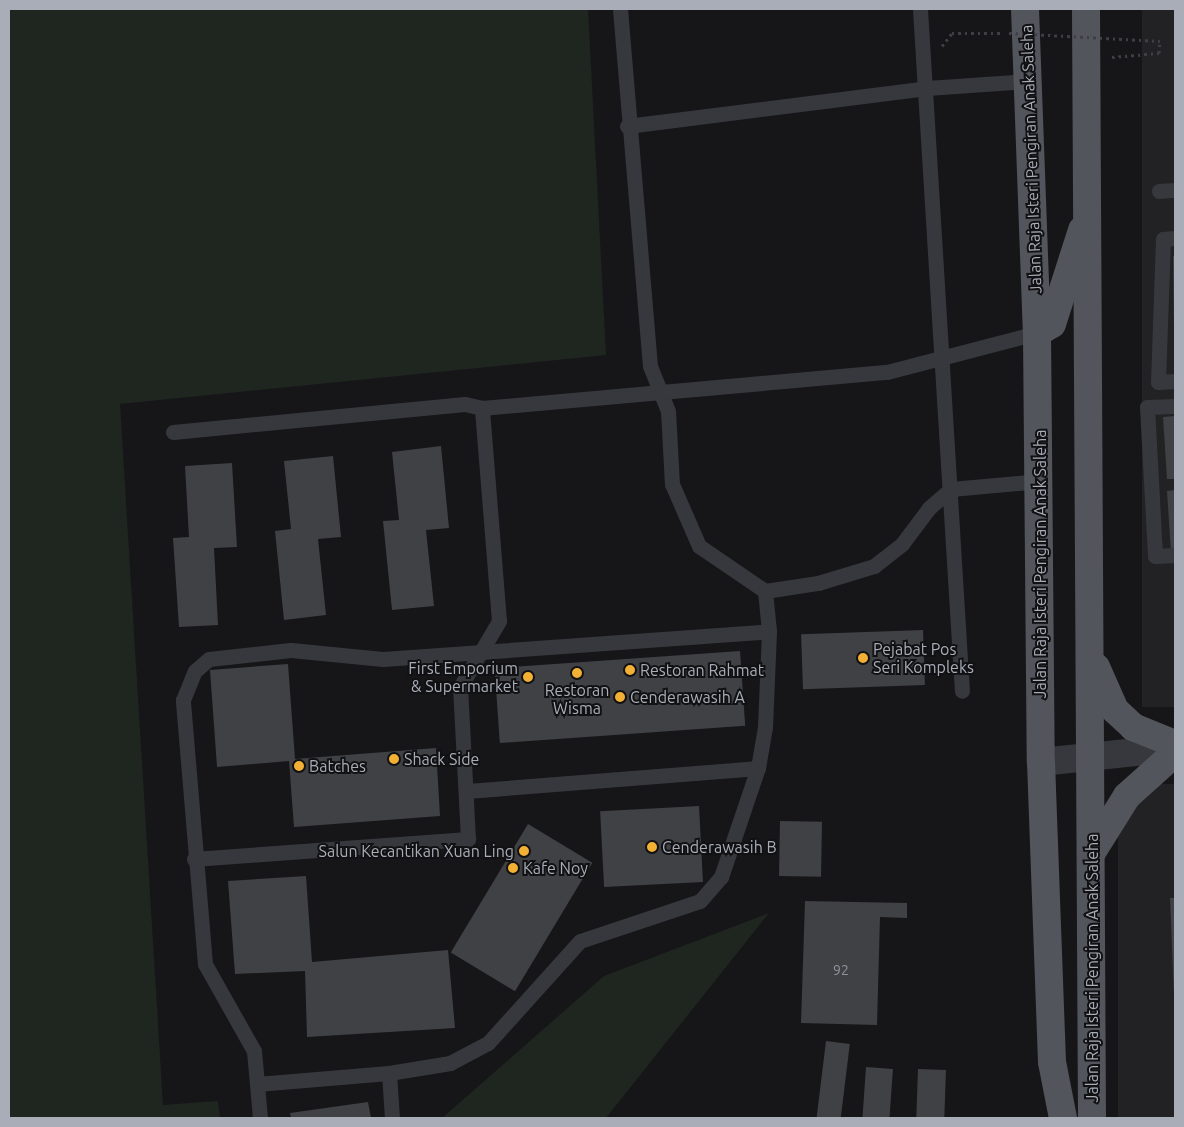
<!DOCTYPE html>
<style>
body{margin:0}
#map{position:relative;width:1184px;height:1127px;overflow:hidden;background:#161618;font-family:Ubuntu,sans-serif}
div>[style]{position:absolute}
.built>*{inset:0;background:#222225;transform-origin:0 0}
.green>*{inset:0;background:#1e261f}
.building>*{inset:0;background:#404145;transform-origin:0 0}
.path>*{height:3px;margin-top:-1.5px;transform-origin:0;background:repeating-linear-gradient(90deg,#3d3f44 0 2.5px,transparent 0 6.5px)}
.lane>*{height:15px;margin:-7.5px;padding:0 7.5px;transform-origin:7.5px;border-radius:7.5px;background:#37383d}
.street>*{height:28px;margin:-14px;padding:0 14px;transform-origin:14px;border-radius:14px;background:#37383d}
.primary>*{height:28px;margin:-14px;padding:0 14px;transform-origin:14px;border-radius:14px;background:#53555c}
.path-bridge>*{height:3px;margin-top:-1.5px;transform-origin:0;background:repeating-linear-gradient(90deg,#3d3f44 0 2.5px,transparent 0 6.5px)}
.dots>*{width:14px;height:14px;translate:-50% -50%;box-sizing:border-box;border:2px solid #111113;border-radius:50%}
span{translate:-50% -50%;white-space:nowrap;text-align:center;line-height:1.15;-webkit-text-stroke:4px #111113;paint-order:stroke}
.number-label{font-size:14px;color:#8e929b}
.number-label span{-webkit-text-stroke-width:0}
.street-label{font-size:16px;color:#a8adb8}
.poi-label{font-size:16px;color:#a8adb8}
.left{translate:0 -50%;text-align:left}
.right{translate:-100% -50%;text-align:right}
.frame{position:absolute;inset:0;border:10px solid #a8adb8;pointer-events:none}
</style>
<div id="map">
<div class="built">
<div style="left:1142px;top:9px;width:33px;height:698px"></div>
<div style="left:1175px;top:784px;width:334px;height:57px;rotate:90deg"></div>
</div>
<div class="green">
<div style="clip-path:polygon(9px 9px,588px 9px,606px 355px,120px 404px,163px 1105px,218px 1101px,220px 1118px,9px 1118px)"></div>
<div style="clip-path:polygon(769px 913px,606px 1118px,442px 1118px,604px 976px)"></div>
</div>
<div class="building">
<div style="clip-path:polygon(1173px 256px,1175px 256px,1175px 329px,1174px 329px)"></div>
<div style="clip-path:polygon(1175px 416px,1175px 479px,1167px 479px,1163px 417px)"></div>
<div style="clip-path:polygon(441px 446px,449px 528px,426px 530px,434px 606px,392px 610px,383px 521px,399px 520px,392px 452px)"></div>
<div style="clip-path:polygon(333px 456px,341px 537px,318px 539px,326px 615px,284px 620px,275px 531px,291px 529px,284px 461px)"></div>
<div style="clip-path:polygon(232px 463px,237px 547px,214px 548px,218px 625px,179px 627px,173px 538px,189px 537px,185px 466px)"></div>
<div style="clip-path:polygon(1175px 490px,1175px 553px,1171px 553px,1167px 491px)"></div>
<div style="left:923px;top:630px;width:55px;height:122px;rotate:88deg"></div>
<div style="left:740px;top:651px;width:75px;height:246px;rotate:86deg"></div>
<div style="clip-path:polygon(288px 664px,295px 759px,436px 748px,440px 816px,294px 827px,289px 761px,217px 767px,210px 670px)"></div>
<div style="left:699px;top:806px;width:76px;height:99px;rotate:87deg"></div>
<div style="left:780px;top:821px;width:42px;height:55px;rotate:1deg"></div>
<div style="left:528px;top:824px;width:75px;height:150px;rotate:31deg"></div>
<div style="clip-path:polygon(306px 876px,312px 962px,448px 950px,455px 1028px,307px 1037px,305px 971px,235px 974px,228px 881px)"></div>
<div style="clip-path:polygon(1170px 898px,1175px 898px,1175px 996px,1174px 996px)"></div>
<div style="clip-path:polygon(805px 901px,907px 903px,907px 918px,880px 917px,877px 1025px,801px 1023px)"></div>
<div style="left:826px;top:1041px;width:24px;height:78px;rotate:7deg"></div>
<div style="left:866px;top:1067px;width:27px;height:51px;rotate:4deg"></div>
<div style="left:918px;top:1069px;width:28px;height:49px;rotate:2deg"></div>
<div style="clip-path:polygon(368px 1102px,371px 1118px,291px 1118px,290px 1113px)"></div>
</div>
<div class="path">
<div style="left:942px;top:46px;width:16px;rotate:-52deg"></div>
<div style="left:952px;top:33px;width:50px"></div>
<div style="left:1112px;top:57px;width:47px;rotate:-4.9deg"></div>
<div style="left:1159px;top:53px;width:12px;rotate:-85deg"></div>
</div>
<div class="lane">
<div style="left:620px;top:9px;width:358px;rotate:85.2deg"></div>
<div style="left:650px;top:366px;width:48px;rotate:68.2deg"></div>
<div style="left:668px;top:411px;width:73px;rotate:86.9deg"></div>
<div style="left:672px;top:484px;width:68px;rotate:66.5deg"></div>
<div style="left:699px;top:546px;width:80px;rotate:34.3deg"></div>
<div style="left:765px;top:591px;width:54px;rotate:-8.6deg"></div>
<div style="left:818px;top:583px;width:59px;rotate:-16.9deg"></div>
<div style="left:874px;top:566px;width:36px;rotate:-38deg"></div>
<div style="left:902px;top:544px;width:45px;rotate:-53.1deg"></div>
<div style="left:929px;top:508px;width:29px;rotate:-41deg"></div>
<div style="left:951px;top:489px;width:89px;rotate:-5.1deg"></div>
<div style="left:920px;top:9px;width:683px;rotate:86.48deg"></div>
<div style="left:627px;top:126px;width:302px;rotate:-7.2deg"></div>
<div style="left:927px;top:88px;width:104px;rotate:-3.9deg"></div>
<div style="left:1159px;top:191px;width:16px;rotate:-4deg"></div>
<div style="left:1175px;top:238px;width:12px;rotate:175deg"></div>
<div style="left:1163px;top:239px;width:143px;rotate:92deg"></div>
<div style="left:1158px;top:382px;width:17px;rotate:-3deg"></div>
<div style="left:1175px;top:406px;width:28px;rotate:178deg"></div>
<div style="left:1147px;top:407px;width:149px;rotate:86.9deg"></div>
<div style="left:1155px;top:556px;width:20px;rotate:-3deg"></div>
<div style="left:173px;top:432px;width:293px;rotate:-5.5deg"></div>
<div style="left:465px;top:404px;width:17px;rotate:13deg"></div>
<div style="left:482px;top:408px;width:407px;rotate:-5.1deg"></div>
<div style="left:887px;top:372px;width:155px;rotate:-14.6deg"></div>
<div style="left:467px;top:791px;width:292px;rotate:-4.5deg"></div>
<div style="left:194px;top:859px;width:275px;rotate:-4.2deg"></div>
<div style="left:468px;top:839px;width:152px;rotate:-93deg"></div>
<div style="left:460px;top:687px;width:77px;rotate:-59.4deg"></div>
<div style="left:499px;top:621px;width:214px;rotate:-94.6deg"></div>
<div style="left:389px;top:1073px;width:45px;rotate:86.2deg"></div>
<div style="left:257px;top:1084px;width:132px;rotate:-4.8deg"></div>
<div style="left:389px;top:1073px;width:62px;rotate:-9.3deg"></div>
<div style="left:450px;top:1063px;width:43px;rotate:-27.8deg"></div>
<div style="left:488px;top:1043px;width:137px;rotate:-48deg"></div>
<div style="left:580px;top:941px;width:126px;rotate:-18.4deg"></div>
<div style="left:700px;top:901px;width:32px;rotate:-49deg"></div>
<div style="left:721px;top:877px;width:115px;rotate:-71.3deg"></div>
<div style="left:758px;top:768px;width:42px;rotate:-80.3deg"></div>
<div style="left:765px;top:727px;width:96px;rotate:-87.6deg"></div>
<div style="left:769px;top:631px;width:40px;rotate:-95.7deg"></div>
<div style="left:260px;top:1118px;width:67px;rotate:-95.1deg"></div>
<div style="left:254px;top:1051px;width:100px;rotate:-119.4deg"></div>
<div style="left:205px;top:964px;width:265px;rotate:-94.8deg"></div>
<div style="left:183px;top:700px;width:31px;rotate:-68deg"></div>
<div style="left:195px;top:671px;width:18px;rotate:-41deg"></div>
<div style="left:209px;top:659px;width:82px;rotate:-6.3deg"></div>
<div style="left:291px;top:650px;width:92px;rotate:5.6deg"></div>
<div style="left:383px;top:659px;width:387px;rotate:-4.1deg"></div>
</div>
<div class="street">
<div style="left:1041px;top:762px;width:135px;rotate:-6deg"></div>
</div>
<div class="primary">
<div style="left:1025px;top:9px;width:324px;rotate:87.9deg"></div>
<div style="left:1037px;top:333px;width:429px;rotate:89.5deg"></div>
<div style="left:1041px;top:762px;width:300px;rotate:87.9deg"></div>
<div style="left:1052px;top:1062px;width:57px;rotate:78.9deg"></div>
<div style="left:1086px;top:9px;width:1109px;rotate:89.69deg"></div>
<div style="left:1037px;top:333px;width:17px;rotate:-31deg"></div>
<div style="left:1052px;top:324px;width:99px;rotate:-72.3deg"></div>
<div style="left:1096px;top:667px;width:47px;rotate:66.2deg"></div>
<div style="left:1115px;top:710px;width:25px;rotate:43deg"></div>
<div style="left:1133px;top:727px;width:45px;rotate:22deg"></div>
<div style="left:1092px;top:852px;width:66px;rotate:-58deg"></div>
<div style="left:1127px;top:796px;width:64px;rotate:-41.9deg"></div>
</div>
<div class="path-bridge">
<div style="left:1009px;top:33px;width:151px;rotate:3deg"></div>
</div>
<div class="dots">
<div style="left:863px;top:658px;background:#f2b134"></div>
<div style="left:630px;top:670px;background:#f2b134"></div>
<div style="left:577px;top:673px;background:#f2b134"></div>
<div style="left:528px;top:677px;background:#f2b134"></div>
<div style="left:620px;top:697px;background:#f2b134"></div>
<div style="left:394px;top:759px;background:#f2b134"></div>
<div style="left:299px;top:766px;background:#f2b134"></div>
<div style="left:652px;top:847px;background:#f2b134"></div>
<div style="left:524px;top:851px;background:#f2b134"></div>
<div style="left:513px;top:868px;background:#f2b134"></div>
</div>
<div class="number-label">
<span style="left:841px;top:970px">92</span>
</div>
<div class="street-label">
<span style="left:1031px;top:159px;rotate:-92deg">Jalan Raja Isteri Pengiran Anak Saleha</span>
<span style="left:1040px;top:564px;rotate:-90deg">Jalan Raja Isteri Pengiran Anak Saleha</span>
<span style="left:1092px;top:968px;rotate:-90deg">Jalan Raja Isteri Pengiran Anak Saleha</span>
</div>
<div class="poi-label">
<span class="left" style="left:873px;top:658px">Pejabat Pos<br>Seri Kompleks</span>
<span class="right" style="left:518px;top:677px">First Emporium<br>&amp; Supermarket</span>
<span class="left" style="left:640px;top:670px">Restoran Rahmat</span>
<span style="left:577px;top:699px">Restoran<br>Wisma</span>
<span class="left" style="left:630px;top:697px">Cenderawasih A</span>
<span class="left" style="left:404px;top:759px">Shack Side</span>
<span class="left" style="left:309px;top:766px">Batches</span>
<span class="left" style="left:662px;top:847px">Cenderawasih B</span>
<span class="right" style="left:514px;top:851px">Salun Kecantikan Xuan Ling</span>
<span class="left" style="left:523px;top:868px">Kafe Noy</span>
</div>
<div class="frame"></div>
</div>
